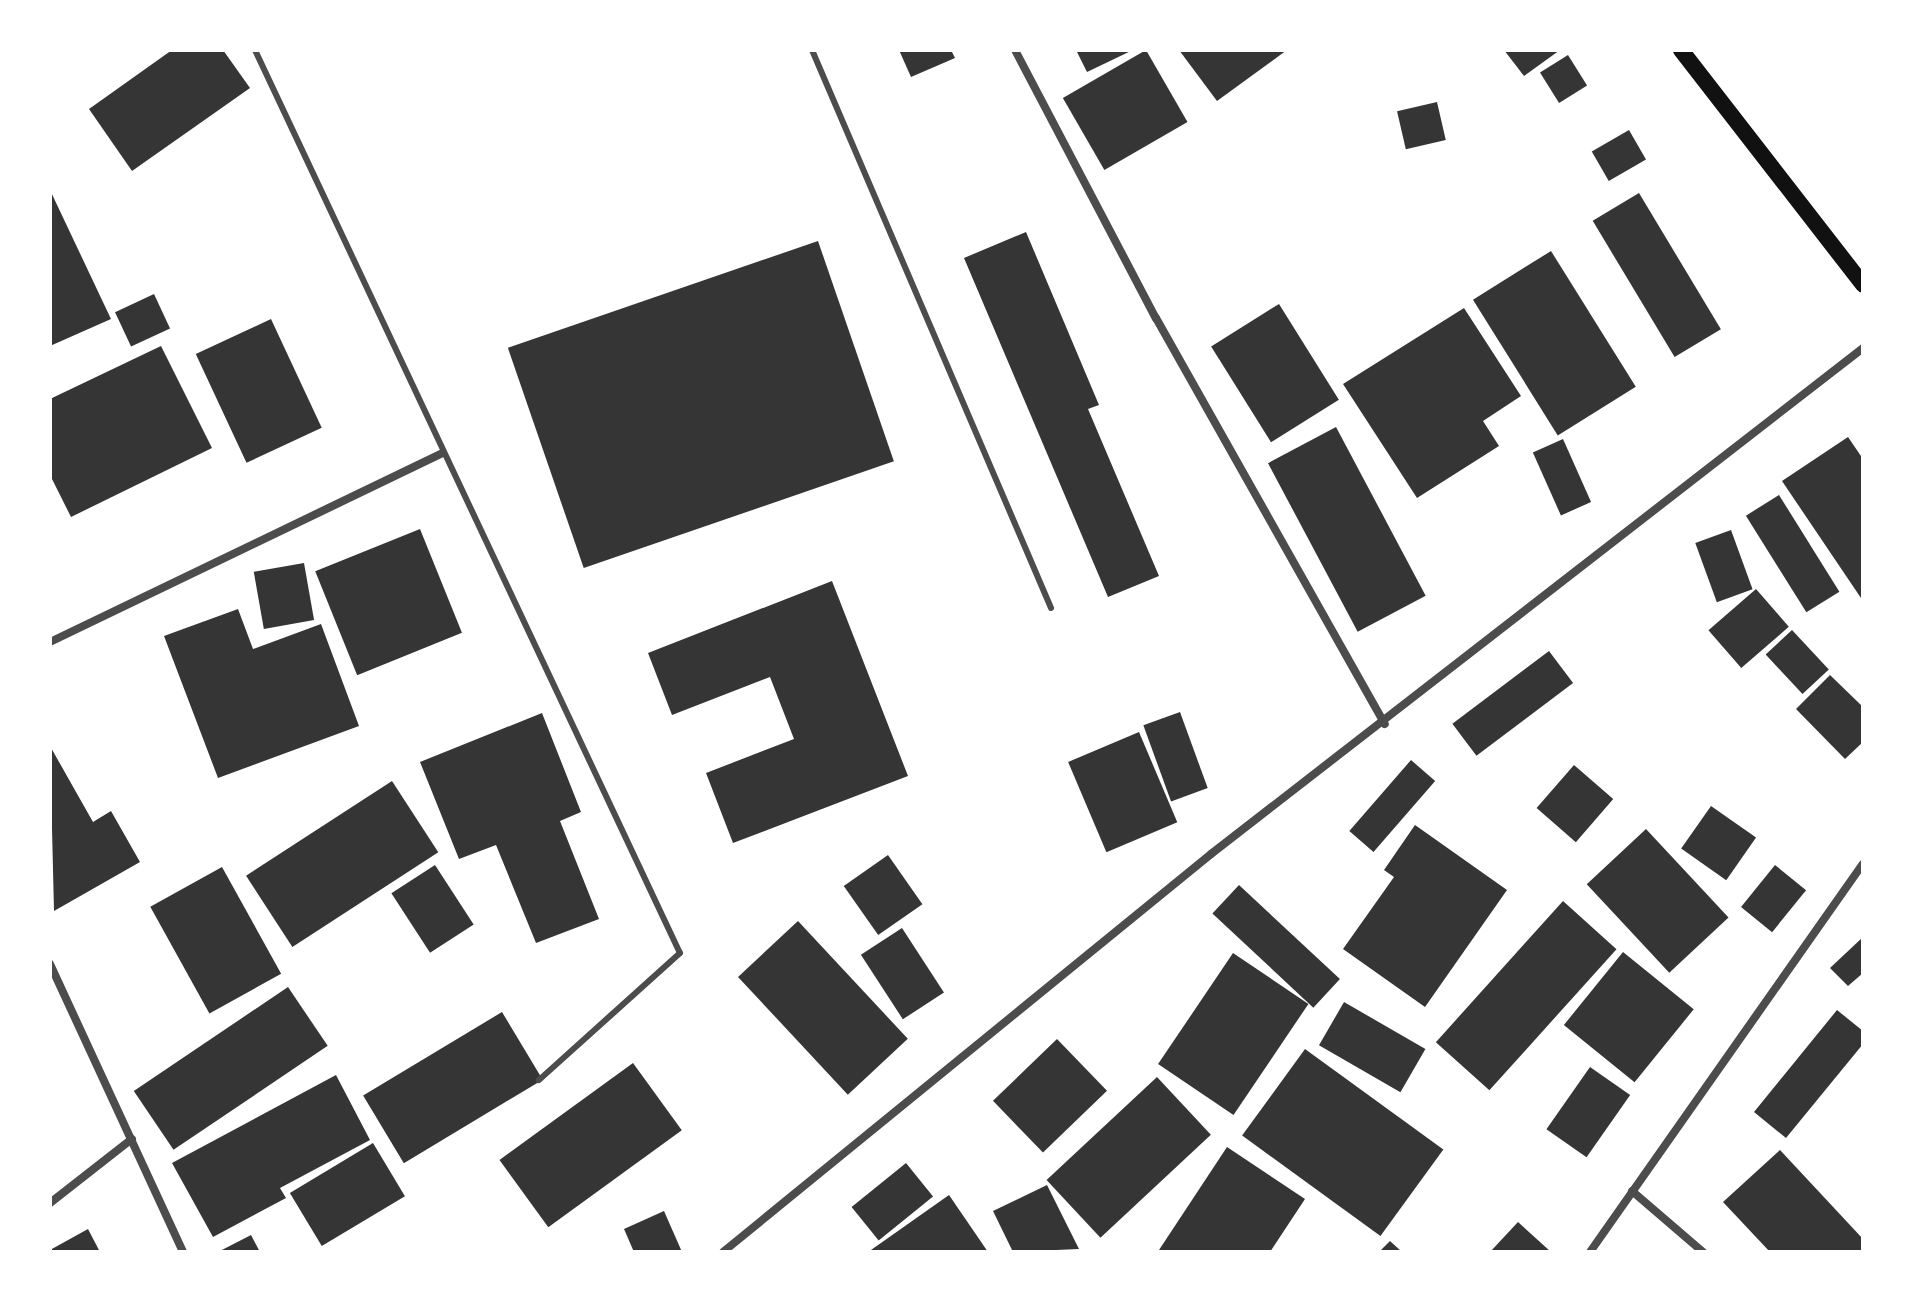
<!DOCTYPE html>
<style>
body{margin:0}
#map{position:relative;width:1913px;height:1302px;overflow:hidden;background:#fff;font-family:Roboto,sans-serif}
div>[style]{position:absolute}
.building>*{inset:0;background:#353535;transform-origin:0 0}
.service>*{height:6px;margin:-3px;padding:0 3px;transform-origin:3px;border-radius:3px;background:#4c4c4c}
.minor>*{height:8px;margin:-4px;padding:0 4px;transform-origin:4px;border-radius:4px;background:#4c4c4c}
.secondary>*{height:16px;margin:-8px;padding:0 8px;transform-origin:8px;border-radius:8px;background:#111}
span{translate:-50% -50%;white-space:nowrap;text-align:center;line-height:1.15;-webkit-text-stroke:7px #fff;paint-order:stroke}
.frame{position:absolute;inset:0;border:52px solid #fff;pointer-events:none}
</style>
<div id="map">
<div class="building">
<div style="clip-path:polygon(172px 50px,223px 50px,250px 88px,132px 171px,89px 109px)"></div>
<div style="clip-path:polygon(899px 50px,951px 50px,955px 58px,911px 77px)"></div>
<div style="clip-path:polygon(1076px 50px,1133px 50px,1087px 72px)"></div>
<div style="left:1146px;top:50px;width:83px;height:96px;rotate:60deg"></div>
<div style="clip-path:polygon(1179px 50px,1287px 50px,1217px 101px)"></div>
<div style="clip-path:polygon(1504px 50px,1560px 50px,1524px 76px)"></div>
<div style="left:1568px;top:55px;width:36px;height:33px;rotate:58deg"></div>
<div style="left:1437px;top:102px;width:39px;height:41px;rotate:77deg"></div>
<div style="left:1629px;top:130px;width:34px;height:43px;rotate:60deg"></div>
<div style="clip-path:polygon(50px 190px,111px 319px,50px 346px)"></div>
<div style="left:1639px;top:193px;width:159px;height:54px;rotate:59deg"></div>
<div style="clip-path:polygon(1026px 232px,1099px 405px,1088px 409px,1159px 576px,1108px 597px,964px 258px)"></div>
<div style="left:818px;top:241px;width:233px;height:328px;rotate:71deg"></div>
<div style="left:1551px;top:251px;width:160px;height:92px;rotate:58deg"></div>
<div style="left:154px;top:294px;width:38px;height:43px;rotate:65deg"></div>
<div style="left:1279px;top:304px;width:113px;height:80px;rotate:58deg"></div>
<div style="clip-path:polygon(1464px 308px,1521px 396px,1483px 421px,1499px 446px,1417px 498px,1343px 384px)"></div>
<div style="left:271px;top:319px;width:120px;height:83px;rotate:65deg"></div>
<div style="clip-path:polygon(161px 346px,212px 448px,71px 517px,50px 475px,50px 399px)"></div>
<div style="left:1336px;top:427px;width:191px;height:77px;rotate:62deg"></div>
<div style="clip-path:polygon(1848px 437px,1863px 459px,1863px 601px,1782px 481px)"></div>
<div style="left:1563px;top:439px;width:69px;height:33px;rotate:66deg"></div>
<div style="left:1779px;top:495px;width:114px;height:39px;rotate:58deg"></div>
<div style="left:420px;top:529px;width:112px;height:113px;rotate:68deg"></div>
<div style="left:1731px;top:530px;width:63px;height:38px;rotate:70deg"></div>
<div style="left:304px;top:563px;width:58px;height:51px;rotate:80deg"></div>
<div style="clip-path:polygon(832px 581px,908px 776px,733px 843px,706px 773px,794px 739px,770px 677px,672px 715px,648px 653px)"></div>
<div style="left:1756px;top:589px;width:50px;height:63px;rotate:49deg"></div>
<div style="clip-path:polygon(238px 609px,253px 649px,321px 624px,359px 726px,218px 778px,164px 636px)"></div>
<div style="left:1792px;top:630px;width:54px;height:36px;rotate:47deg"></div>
<div style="left:1549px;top:651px;width:40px;height:121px;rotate:53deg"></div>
<div style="clip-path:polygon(1830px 675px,1863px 707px,1863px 742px,1845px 759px,1796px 709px)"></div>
<div style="left:1180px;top:712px;width:81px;height:39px;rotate:70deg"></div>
<div style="clip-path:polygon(542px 713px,581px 812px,560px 821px,599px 919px,536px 943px,496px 845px,459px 859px,420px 762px)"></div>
<div style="left:1139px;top:732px;width:98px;height:77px;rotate:67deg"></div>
<div style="clip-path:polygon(50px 746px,93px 822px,111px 811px,140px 862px,54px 911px)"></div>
<div style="left:1411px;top:760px;width:32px;height:94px;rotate:41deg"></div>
<div style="left:1574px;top:765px;width:52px;height:57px;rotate:41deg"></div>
<div style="left:392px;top:781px;width:85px;height:174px;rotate:57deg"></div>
<div style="left:1711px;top:806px;width:55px;height:52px;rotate:35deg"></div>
<div style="clip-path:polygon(1415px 825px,1507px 890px,1425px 1007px,1343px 949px,1394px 877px,1384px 870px)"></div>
<div style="left:1646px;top:829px;width:121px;height:81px;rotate:47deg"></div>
<div style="left:888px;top:855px;width:60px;height:54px;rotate:55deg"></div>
<div style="left:435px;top:865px;width:71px;height:52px;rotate:57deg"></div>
<div style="left:1775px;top:865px;width:40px;height:54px;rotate:39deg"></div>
<div style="left:222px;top:867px;width:122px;height:82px;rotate:61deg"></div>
<div style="left:1239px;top:885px;width:138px;height:39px;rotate:43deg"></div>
<div style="left:1563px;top:901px;width:72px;height:190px;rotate:42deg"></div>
<div style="left:798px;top:921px;width:161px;height:82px;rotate:47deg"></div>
<div style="left:902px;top:928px;width:77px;height:49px;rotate:57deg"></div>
<div style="clip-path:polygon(1863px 937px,1863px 973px,1848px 986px,1830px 968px)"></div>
<div style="left:1623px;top:952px;width:91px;height:94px;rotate:39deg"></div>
<div style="left:1233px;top:953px;width:91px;height:134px;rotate:34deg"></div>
<div style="left:288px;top:987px;width:71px;height:186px;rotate:56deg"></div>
<div style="left:1344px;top:1002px;width:94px;height:50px;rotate:30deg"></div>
<div style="clip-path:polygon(1837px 1010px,1863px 1031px,1863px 1044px,1786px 1138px,1754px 1112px)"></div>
<div style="left:502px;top:1012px;width:79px;height:162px;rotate:59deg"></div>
<div style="left:1057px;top:1039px;width:72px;height:89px;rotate:46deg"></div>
<div style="left:1305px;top:1049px;width:171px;height:107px;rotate:36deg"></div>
<div style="left:633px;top:1063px;width:83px;height:165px;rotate:54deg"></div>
<div style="left:1590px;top:1067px;width:49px;height:76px;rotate:35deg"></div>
<div style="clip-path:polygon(336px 1075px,370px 1140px,280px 1188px,286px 1198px,213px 1237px,172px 1163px)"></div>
<div style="left:1157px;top:1077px;width:79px;height:151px;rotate:47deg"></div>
<div style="left:373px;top:1143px;width:62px;height:97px;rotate:59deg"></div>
<div style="clip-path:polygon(1227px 1147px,1305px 1199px,1270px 1252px,1162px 1252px,1159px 1250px)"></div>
<div style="clip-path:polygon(1780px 1150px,1863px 1239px,1863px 1252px,1770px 1252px,1723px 1202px)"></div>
<div style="left:906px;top:1163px;width:43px;height:70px;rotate:51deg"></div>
<div style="clip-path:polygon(1047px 1185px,1079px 1249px,1013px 1252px,993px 1211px)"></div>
<div style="clip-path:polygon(949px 1195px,988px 1252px,872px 1252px,871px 1250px)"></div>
<div style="clip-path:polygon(664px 1211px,682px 1252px,634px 1252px,624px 1229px)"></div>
<div style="clip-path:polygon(1518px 1222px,1551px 1252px,1490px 1252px)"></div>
<div style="clip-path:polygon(88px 1229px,100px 1252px,50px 1252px,50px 1250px)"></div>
<div style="clip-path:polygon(251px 1235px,260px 1252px,218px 1252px)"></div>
<div style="clip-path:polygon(1390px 1241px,1402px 1252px,1379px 1252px)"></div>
</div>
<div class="service">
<div style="left:255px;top:50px;width:998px;rotate:64.8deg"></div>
<div style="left:680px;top:953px;width:190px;rotate:138deg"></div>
<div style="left:812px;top:50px;width:607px;rotate:66.81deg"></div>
</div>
<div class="minor">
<div style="left:1015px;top:50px;width:303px;rotate:62.3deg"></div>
<div style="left:1156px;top:318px;width:466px;rotate:60.6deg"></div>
<div style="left:50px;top:642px;width:436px;rotate:-25.7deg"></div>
<div style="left:50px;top:964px;width:317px;rotate:65.2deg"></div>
<div style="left:1632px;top:1191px;width:94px;rotate:40.7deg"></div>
<div style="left:50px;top:1203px;width:104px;rotate:-38deg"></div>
<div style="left:723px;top:1252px;width:630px;rotate:-39.2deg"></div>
<div style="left:1211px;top:854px;width:825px;rotate:-37.81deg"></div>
<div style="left:1590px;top:1252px;width:474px;rotate:-54.9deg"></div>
</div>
<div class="secondary">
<div style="left:1681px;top:50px;width:297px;rotate:52.2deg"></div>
</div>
<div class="frame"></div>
</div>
